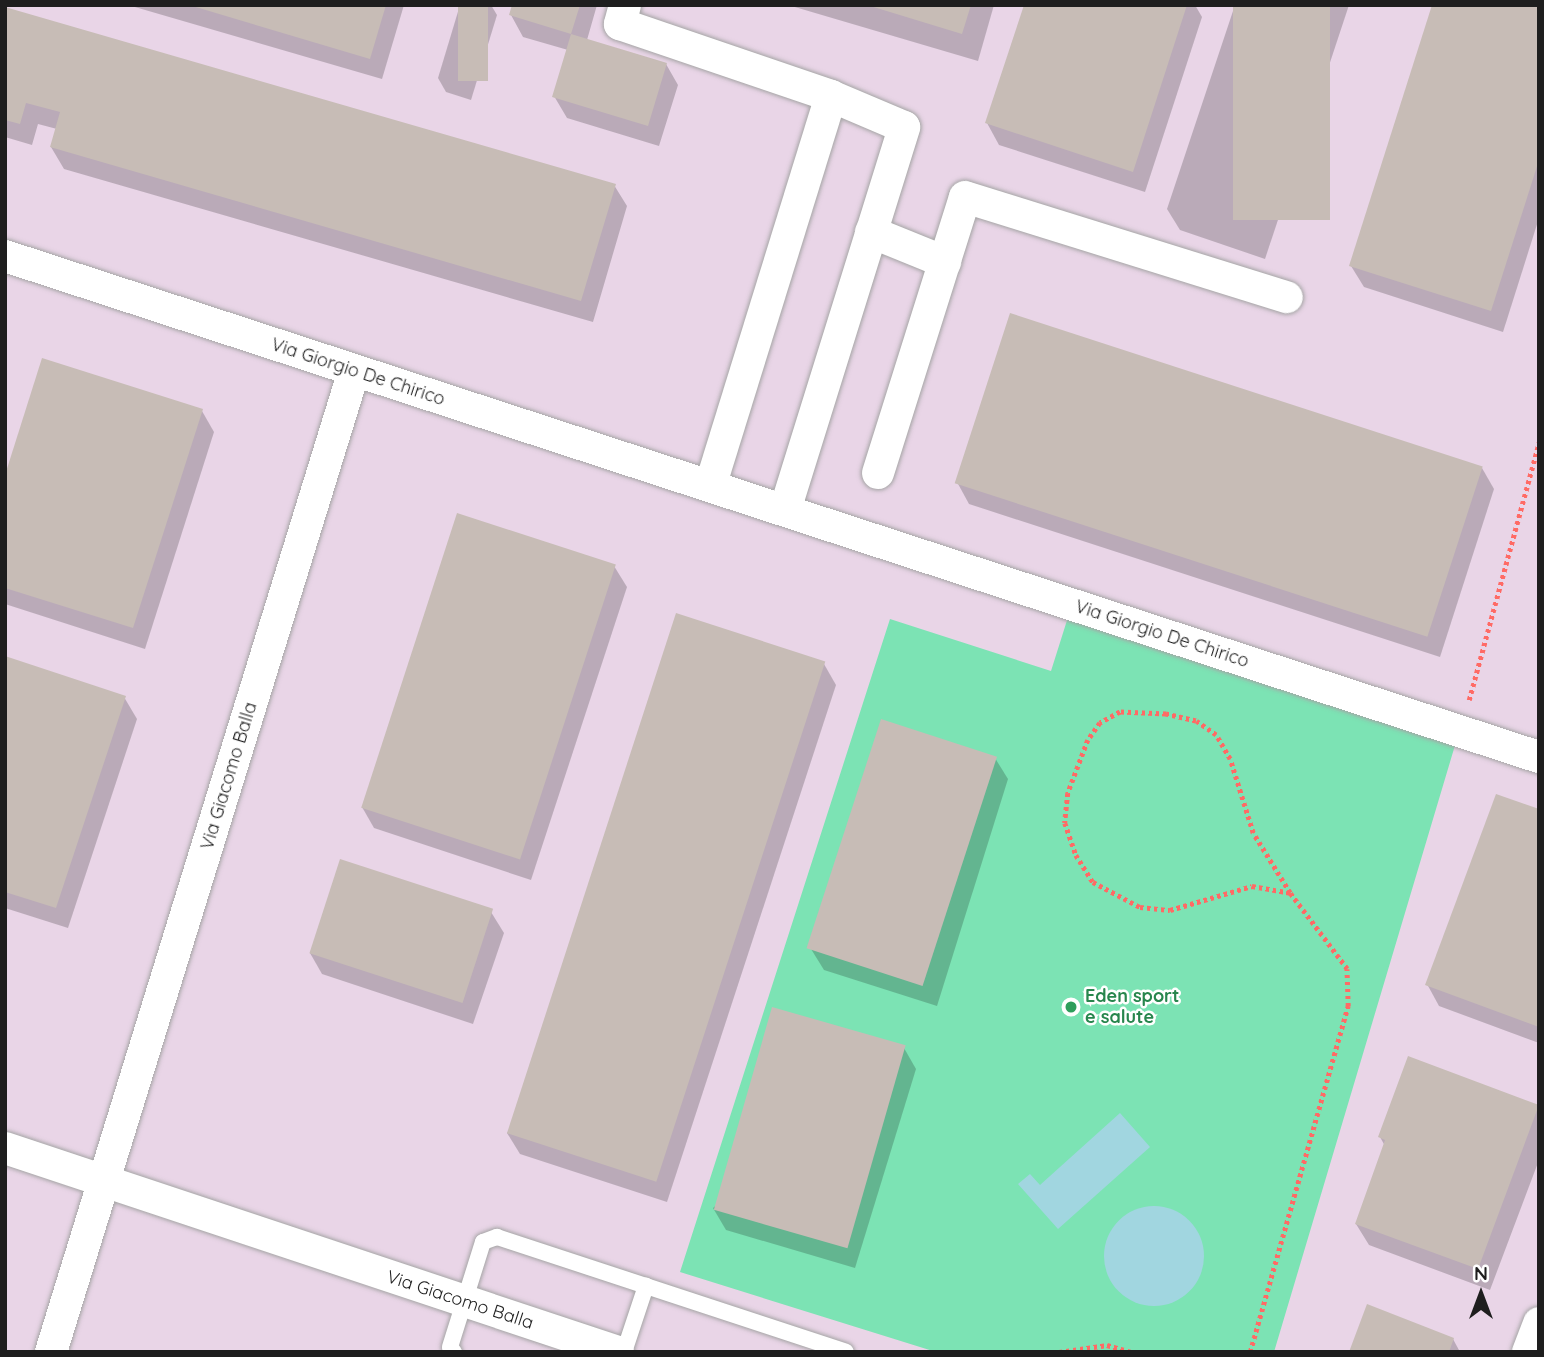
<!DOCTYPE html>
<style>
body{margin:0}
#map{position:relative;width:1544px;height:1357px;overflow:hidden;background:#efeae3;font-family:Quicksand,sans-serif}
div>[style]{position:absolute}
.industrial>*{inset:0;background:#e9d5e7;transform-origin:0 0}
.pitch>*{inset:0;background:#7ce3b4}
.water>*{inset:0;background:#a1d6e0}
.round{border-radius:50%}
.shadow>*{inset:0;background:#0003}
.building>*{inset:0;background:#c7bcb6;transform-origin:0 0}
.path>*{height:4.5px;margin-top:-2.25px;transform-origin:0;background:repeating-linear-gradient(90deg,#ff6a65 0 3.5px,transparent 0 7px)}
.roads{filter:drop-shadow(0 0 2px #a5a5a5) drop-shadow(0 0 2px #a5a5a5)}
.service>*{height:16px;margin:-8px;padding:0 8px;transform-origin:8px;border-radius:8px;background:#fff}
.minor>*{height:32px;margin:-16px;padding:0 16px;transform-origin:16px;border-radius:16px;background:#fff}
.dots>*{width:19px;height:19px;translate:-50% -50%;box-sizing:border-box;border:4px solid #fff;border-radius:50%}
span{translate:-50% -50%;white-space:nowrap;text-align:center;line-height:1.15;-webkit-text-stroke:5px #fff;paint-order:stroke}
.street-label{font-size:18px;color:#1e1e1e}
.leisure-label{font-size:18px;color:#27864d;font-weight:700}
.left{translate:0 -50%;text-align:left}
.frame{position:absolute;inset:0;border:7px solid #1e1e1e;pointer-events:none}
.north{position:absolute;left:1446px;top:1259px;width:70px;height:70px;-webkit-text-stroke:5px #fff;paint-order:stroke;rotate:0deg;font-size:19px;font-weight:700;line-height:28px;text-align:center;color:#1e1e1e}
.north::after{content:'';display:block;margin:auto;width:24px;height:32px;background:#1e1e1e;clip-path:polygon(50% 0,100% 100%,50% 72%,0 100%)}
</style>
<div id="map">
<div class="industrial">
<div style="left:5px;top:5px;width:1534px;height:1347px"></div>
</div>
<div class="pitch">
<div style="clip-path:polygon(1069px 614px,1456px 742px,1274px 1352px,936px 1352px,680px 1272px,890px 619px,1051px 671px)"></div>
</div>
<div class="water">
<div style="clip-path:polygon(1120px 1113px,1150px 1147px,1058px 1229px,1018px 1184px,1030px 1174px,1040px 1185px)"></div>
<div class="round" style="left:1104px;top:1206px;width:100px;height:100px"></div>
</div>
<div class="shadow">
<div style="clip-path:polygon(128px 5px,404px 5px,382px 79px)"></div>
<div style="clip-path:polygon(460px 5px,491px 5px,497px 15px,471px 100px,446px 92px,438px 78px)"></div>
<div style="clip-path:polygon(514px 5px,597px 5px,587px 40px,666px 64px,678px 85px,659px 146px,567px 118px,554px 96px,568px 50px,523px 37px,511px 15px)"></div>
<div style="clip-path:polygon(788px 5px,994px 5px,978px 61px)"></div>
<div style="clip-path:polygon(1025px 5px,1195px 5px,1202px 17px,1145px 192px,999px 145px,987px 123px)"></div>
<div style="clip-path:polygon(1235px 5px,1349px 5px,1265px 259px,1180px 230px,1167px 209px)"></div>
<div style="clip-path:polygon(1539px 5px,1539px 218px,1503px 332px,1364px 287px,1351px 266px)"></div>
<div style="clip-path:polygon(5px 8px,614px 185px,627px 206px,593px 322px,64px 169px,51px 147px,57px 129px,38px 124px,32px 145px,5px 137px)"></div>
<div style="clip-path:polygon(202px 411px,214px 432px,145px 649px,5px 604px,5px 481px)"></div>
<div style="clip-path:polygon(1482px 468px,1494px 489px,1440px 657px,969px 504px,957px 482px)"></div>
<div style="clip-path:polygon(614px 566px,627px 587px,531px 880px,374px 828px,362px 807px)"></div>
<div style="clip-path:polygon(5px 658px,124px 697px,137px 719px,68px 928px,5px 908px)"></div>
<div style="clip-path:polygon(824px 664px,836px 685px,667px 1202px,520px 1154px,507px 1133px)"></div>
<div style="clip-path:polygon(995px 758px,1008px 779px,937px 1006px,824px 970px,811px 949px)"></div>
<div style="clip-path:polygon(1539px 811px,1539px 1043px,1439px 1006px,1427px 984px)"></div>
<div style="clip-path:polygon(491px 912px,504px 933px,473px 1024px,322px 974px,310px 953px)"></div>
<div style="clip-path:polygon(904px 1048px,916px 1069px,855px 1268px,726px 1230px,713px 1208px)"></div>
<div style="clip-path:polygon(1538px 1106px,1539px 1160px,1490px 1290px,1369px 1245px,1356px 1224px,1385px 1146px,1380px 1137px)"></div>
<div style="clip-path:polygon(1453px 1339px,1460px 1352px,1351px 1352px)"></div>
</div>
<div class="building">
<div style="clip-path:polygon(189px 5px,386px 5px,370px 59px)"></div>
<div style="left:458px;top:5px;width:30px;height:76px"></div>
<div style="clip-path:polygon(512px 5px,580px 5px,571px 34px,667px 63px,648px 126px,552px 97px,571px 34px,509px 15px)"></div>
<div style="clip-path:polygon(867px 5px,971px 5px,962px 34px)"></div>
<div style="clip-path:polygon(1024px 5px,1187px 5px,1133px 172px,985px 123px)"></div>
<div style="left:1233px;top:5px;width:97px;height:215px"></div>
<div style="clip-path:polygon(1432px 5px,1539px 5px,1539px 160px,1491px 311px,1349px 266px)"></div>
<div style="clip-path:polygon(5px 7px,616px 184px,581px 301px,50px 147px,60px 112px,26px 103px,20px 124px,5px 120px)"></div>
<div style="left:1010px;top:313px;width:497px;height:179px;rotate:18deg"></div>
<div style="clip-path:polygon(42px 358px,203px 409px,133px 628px,5px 588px,5px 475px)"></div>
<div style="left:457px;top:513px;width:167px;height:310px;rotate:18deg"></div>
<div style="left:676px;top:613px;width:157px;height:547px;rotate:18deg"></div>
<div style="clip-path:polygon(5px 656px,126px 696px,56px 908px,5px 892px)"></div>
<div style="left:881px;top:719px;width:122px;height:241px;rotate:18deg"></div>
<div style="clip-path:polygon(1496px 794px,1539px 809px,1539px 1027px,1425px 985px)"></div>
<div style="left:340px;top:859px;width:161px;height:99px;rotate:18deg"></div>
<div style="left:772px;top:1007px;width:139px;height:211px;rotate:16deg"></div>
<div style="clip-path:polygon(1408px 1056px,1539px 1105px,1478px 1269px,1355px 1224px,1385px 1140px,1378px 1137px)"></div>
<div style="clip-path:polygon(1367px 1304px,1454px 1338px,1449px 1352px,1349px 1352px)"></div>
</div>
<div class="path">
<div style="left:1469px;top:700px;width:267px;rotate:-74.8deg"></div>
<div style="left:1059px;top:1352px;width:49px;rotate:-8.3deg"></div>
<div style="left:1107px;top:1345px;width:26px;rotate:16deg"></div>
<div style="left:1250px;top:1352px;width:360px;rotate:-74.2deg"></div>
<div style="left:1348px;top:1006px;width:37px;rotate:-92deg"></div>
<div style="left:1347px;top:969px;width:95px;rotate:-126.9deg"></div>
<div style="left:1290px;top:893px;width:70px;rotate:-121.7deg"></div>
<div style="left:1253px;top:833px;width:77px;rotate:-107.3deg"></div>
<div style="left:1230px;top:759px;width:28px;rotate:-120deg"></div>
<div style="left:1216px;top:735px;width:24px;rotate:-145deg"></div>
<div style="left:1196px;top:721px;width:31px;rotate:-167deg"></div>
<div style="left:1166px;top:714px;width:46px;rotate:-177.5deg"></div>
<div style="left:1120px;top:712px;width:23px;rotate:151deg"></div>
<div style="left:1100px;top:723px;width:21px;rotate:125deg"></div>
<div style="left:1088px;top:740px;width:57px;rotate:110.7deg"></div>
<div style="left:1068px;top:793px;width:30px;rotate:96deg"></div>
<div style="left:1065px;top:823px;width:34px;rotate:71deg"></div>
<div style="left:1076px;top:855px;width:32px;rotate:58deg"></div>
<div style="left:1093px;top:882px;width:53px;rotate:28deg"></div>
<div style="left:1140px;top:907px;width:30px;rotate:6deg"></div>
<div style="left:1170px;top:910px;width:85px;rotate:-16.3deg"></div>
<div style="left:1252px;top:886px;width:39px;rotate:10deg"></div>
</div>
<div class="roads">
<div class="service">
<div style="left:454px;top:1352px;width:6px;rotate:-129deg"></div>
<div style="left:450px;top:1347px;width:110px;rotate:-72.6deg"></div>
<div style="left:483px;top:1242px;width:15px;rotate:-20deg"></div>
<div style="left:497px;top:1237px;width:367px;rotate:18.2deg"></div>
<div style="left:624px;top:1352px;width:70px;rotate:-71.6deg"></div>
</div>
<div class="minor">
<div style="left:625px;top:5px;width:20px;rotate:105deg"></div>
<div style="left:620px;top:24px;width:223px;rotate:18.8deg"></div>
<div style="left:831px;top:96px;width:408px;rotate:107.2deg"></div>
<div style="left:871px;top:232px;width:80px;rotate:22.1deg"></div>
<div style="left:5px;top:256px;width:1614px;rotate:18.09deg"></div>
<div style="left:878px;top:473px;width:289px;rotate:-72.5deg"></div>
<div style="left:965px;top:197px;width:337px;rotate:17.3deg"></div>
<div style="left:785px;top:510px;width:401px;rotate:-72.7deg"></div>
<div style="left:904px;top:127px;width:79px;rotate:-157deg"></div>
<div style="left:5px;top:1148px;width:646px;rotate:18.41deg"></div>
<div style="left:51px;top:1352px;width:1027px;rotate:-72.84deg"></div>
<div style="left:1528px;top:1352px;width:31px;rotate:-69deg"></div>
</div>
</div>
<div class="dots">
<div style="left:1071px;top:1007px;background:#2e9e5b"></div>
</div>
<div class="street-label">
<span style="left:358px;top:372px;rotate:18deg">Via Giorgio De Chirico</span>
<span style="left:1162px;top:634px;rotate:18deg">Via Giorgio De Chirico</span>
<span style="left:229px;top:776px;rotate:-73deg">Via Giacomo Balla</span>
<span style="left:460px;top:1300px;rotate:18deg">Via Giacomo Balla</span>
</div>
<div class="leisure-label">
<span class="left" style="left:1085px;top:1007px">Eden sport<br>e salute</span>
</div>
<div class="frame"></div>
<div class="north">N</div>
</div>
